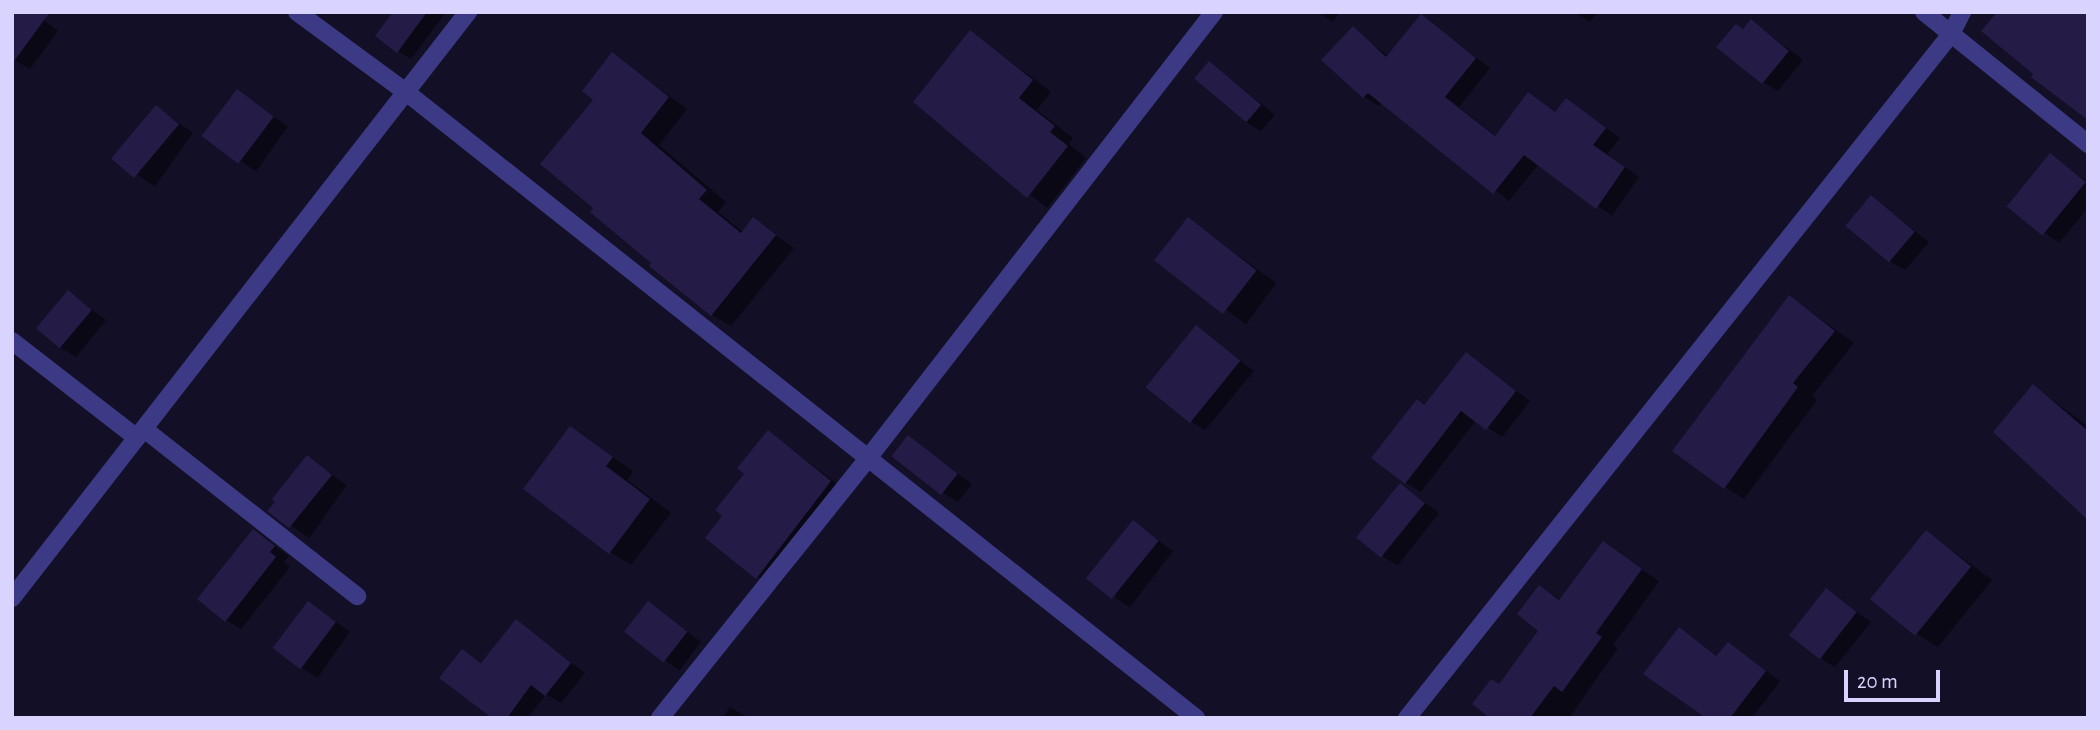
<!DOCTYPE html>
<style>
body{margin:0}
#map{position:relative;width:2100px;height:730px;overflow:hidden;background:#130f26;font-family:"Alegreya Sans",sans-serif}
div>[style]{position:absolute}
.shadow>*{inset:0;background:#0007;transform-origin:0 0}
.building>*{inset:0;background:#241b47;transform-origin:0 0}
.minor>*{height:18px;margin:-9px;padding:0 9px;transform-origin:9px;border-radius:9px;background:#3d3a85}
span{translate:-50% -50%;white-space:nowrap;text-align:center;line-height:1.15;-webkit-text-stroke:7px #130f26;paint-order:stroke}
.frame{position:absolute;inset:0;border:14px solid #d9d4ff;pointer-events:none}
.scale{position:absolute;left:1844px;top:670px;width:96px;height:32px;box-sizing:border-box;border:4px solid #d9d4ff;border-top:0;padding-left:9px;font-size:21px;line-height:24px;white-space:nowrap;color:#d9d4ff;-webkit-text-stroke:5px #130f26;paint-order:stroke}
</style>
<div id="map">
<div class="shadow">
<div style="clip-path:polygon(33px 12px,58px 31px,30px 69px,12px 59px)"></div>
<div style="clip-path:polygon(390px 12px,446px 12px,411px 59px,398px 51px)"></div>
<div style="clip-path:polygon(1316px 12px,1340px 12px,1333px 22px)"></div>
<div style="clip-path:polygon(1573px 12px,1598px 12px,1590px 22px)"></div>
<div style="clip-path:polygon(1422px 16px,1490px 68px,1459px 107px,1497px 137px,1529px 94px,1557px 113px,1566px 100px,1620px 138px,1607px 154px,1639px 177px,1612px 216px,1539px 164px,1509px 201px,1383px 102px,1379px 106px,1364px 97px,1353px 29px,1389px 57px)"></div>
<div style="clip-path:polygon(1752px 21px,1803px 60px,1778px 91px,1763px 82px,1744px 30px)"></div>
<div style="clip-path:polygon(971px 32px,1051px 92px,1037px 110px,1073px 138px,1069px 144px,1086px 158px,1047px 208px,915px 102px)"></div>
<div style="clip-path:polygon(612px 55px,687px 109px,659px 145px,726px 202px,718px 212px,743px 232px,753px 219px,794px 248px,731px 326px,712px 315px,596px 208px,596px 99px)"></div>
<div style="clip-path:polygon(1210px 63px,1275px 115px,1261px 131px,1246px 122px)"></div>
<div style="left:237px;top:91px;width:62px;height:55px;rotate:35deg"></div>
<div style="left:156px;top:107px;width:45px;height:66px;rotate:35deg"></div>
<div style="clip-path:polygon(2050px 156px,2088px 182px,2088px 208px,2059px 243px,2009px 206px)"></div>
<div style="clip-path:polygon(1871px 197px,1929px 242px,1905px 270px,1890px 262px)"></div>
<div style="left:1188px;top:219px;width:109px;height:51px;rotate:36deg"></div>
<div style="clip-path:polygon(68px 292px,106px 320px,76px 357px,61px 348px)"></div>
<div style="clip-path:polygon(1790px 297px,1854px 343px,1812px 396px,1817px 400px,1744px 499px,1725px 487px)"></div>
<div style="clip-path:polygon(1196px 327px,1254px 371px,1205px 430px,1190px 421px)"></div>
<div style="clip-path:polygon(1466px 354px,1530px 401px,1502px 437px,1476px 420px,1421px 492px,1406px 483px,1425px 406px)"></div>
<div style="clip-path:polygon(2033px 386px,2088px 426px,2088px 515px)"></div>
<div style="clip-path:polygon(571px 428px,633px 471px,627px 480px,671px 513px,631px 565px,610px 552px)"></div>
<div style="clip-path:polygon(769px 432px,849px 493px,776px 589px,707px 538px,725px 515px)"></div>
<div style="clip-path:polygon(908px 437px,972px 484px,958px 502px,943px 493px)"></div>
<div style="left:308px;top:458px;width:47px;height:65px;rotate:35deg"></div>
<div style="clip-path:polygon(1400px 485px,1439px 513px,1398px 565px,1383px 557px)"></div>
<div style="clip-path:polygon(1134px 523px,1173px 551px,1130px 607px,1115px 598px)"></div>
<div style="clip-path:polygon(254px 531px,289px 556px,284px 562px,290px 567px,241px 629px,226px 620px)"></div>
<div style="clip-path:polygon(1927px 532px,1992px 580px,1938px 647px,1917px 634px)"></div>
<div style="clip-path:polygon(1603px 543px,1659px 581px,1613px 645px,1618px 648px,1569px 718px,1493px 718px,1500px 686px,1540px 630px,1540px 587px,1562px 600px)"></div>
<div style="clip-path:polygon(1826px 590px,1871px 622px,1835px 667px,1820px 658px)"></div>
<div style="left:309px;top:603px;width:50px;height:57px;rotate:35deg"></div>
<div style="left:649px;top:603px;width:65px;height:36px;rotate:37deg"></div>
<div style="clip-path:polygon(516px 621px,585px 673px,561px 703px,546px 694px,528px 718px,495px 718px,463px 651px,483px 663px)"></div>
<div style="clip-path:polygon(1680px 630px,1718px 657px,1728px 644px,1780px 681px,1752px 718px,1708px 718px)"></div>
<div style="clip-path:polygon(730px 707px,745px 716px,748px 718px,722px 718px)"></div>
</div>
<div class="building">
<div style="clip-path:polygon(12px 12px,50px 12px,12px 64px)"></div>
<div style="clip-path:polygon(393px 12px,427px 12px,397px 53px,375px 36px)"></div>
<div style="clip-path:polygon(1997px 12px,2088px 12px,2088px 120px,2031px 77px,2033px 74px,1981px 31px)"></div>
<div style="clip-path:polygon(1421px 14px,1476px 58px,1445px 97px,1495px 136px,1528px 92px,1555px 112px,1566px 98px,1606px 128px,1593px 145px,1625px 167px,1596px 209px,1524px 155px,1493px 194px,1368px 93px,1363px 98px,1321px 60px,1353px 26px,1386px 57px)"></div>
<div style="clip-path:polygon(1751px 19px,1789px 51px,1762px 84px,1716px 47px,1736px 24px,1743px 29px)"></div>
<div style="clip-path:polygon(970px 30px,1033px 80px,1019px 98px,1055px 126px,1050px 132px,1068px 146px,1027px 198px,913px 102px)"></div>
<div style="clip-path:polygon(612px 52px,669px 97px,641px 133px,707px 190px,699px 199px,741px 233px,753px 217px,776px 235px,711px 316px,649px 266px,651px 263px,590px 212px,593px 208px,540px 164px,593px 100px,582px 91px)"></div>
<div style="left:1209px;top:61px;width:68px;height:23px;rotate:40deg"></div>
<div style="left:237px;top:89px;width:46px;height:59px;rotate:37deg"></div>
<div style="left:156px;top:105px;width:30px;height:70px;rotate:40deg"></div>
<div style="left:2050px;top:153px;width:46px;height:69px;rotate:39deg"></div>
<div style="left:1871px;top:195px;width:57px;height:40px;rotate:40deg"></div>
<div style="left:1188px;top:217px;width:87px;height:55px;rotate:38deg"></div>
<div style="left:68px;top:290px;width:31px;height:50px;rotate:40deg"></div>
<div style="clip-path:polygon(1789px 295px,1835px 331px,1793px 383px,1798px 387px,1724px 489px,1672px 451px)"></div>
<div style="left:1196px;top:325px;width:57px;height:80px;rotate:39deg"></div>
<div style="clip-path:polygon(1466px 352px,1516px 391px,1486px 430px,1461px 411px,1405px 484px,1371px 458px,1417px 399px,1424px 405px)"></div>
<div style="clip-path:polygon(2033px 384px,2088px 431px,2088px 520px,1993px 432px)"></div>
<div style="clip-path:polygon(570px 426px,613px 457px,606px 466px,650px 499px,609px 554px,523px 489px)"></div>
<div style="clip-path:polygon(768px 430px,831px 481px,756px 579px,705px 538px,722px 516px,715px 510px,744px 474px,737px 468px)"></div>
<div style="left:908px;top:435px;width:63px;height:27px;rotate:38deg"></div>
<div style="clip-path:polygon(307px 455px,332px 475px,289px 528px,267px 511px,275px 502px,272px 499px)"></div>
<div style="left:1400px;top:483px;width:32px;height:70px;rotate:39deg"></div>
<div style="left:1133px;top:520px;width:33px;height:75px;rotate:39deg"></div>
<div style="clip-path:polygon(253px 529px,275px 546px,270px 552px,276px 557px,225px 622px,197px 599px)"></div>
<div style="left:1926px;top:530px;width:58px;height:89px;rotate:39deg"></div>
<div style="clip-path:polygon(1603px 541px,1642px 569px,1596px 633px,1602px 637px,1562px 692px,1554px 686px,1530px 718px,1490px 718px,1472px 704px,1491px 679px,1499px 684px,1538px 631px,1517px 614px,1539px 585px,1559px 600px)"></div>
<div style="left:1826px;top:588px;width:39px;height:60px;rotate:38deg"></div>
<div style="left:308px;top:601px;width:35px;height:59px;rotate:37deg"></div>
<div style="left:648px;top:601px;width:50px;height:39px;rotate:38deg"></div>
<div style="clip-path:polygon(516px 619px,571px 663px,545px 696px,531px 685px,507px 718px,492px 718px,439px 678px,462px 649px,481px 663px)"></div>
<div style="clip-path:polygon(1679px 627px,1716px 656px,1728px 642px,1766px 671px,1730px 718px,1706px 718px,1643px 674px)"></div>
</div>
<div class="minor">
<div style="left:297px;top:12px;width:135px;rotate:36.3deg"></div>
<div style="left:406px;top:92px;width:1008px;rotate:38.39deg"></div>
<div style="left:1924px;top:12px;width:211px;rotate:38.8deg"></div>
<div style="left:12px;top:341px;width:158px;rotate:37.8deg"></div>
<div style="left:144px;top:429px;width:271px;rotate:38.1deg"></div>
<div style="left:12px;top:598px;width:743px;rotate:-52.11deg"></div>
<div style="left:660px;top:718px;width:334px;rotate:-51.3deg"></div>
<div style="left:869px;top:457px;width:563px;rotate:-52.21deg"></div>
<div style="left:1407px;top:718px;width:874px;rotate:-51.5deg"></div>
<div style="left:1951px;top:34px;width:25px;rotate:-63deg"></div>
</div>
<div class="frame"></div>
<div class="scale">20 m</div>
</div>
